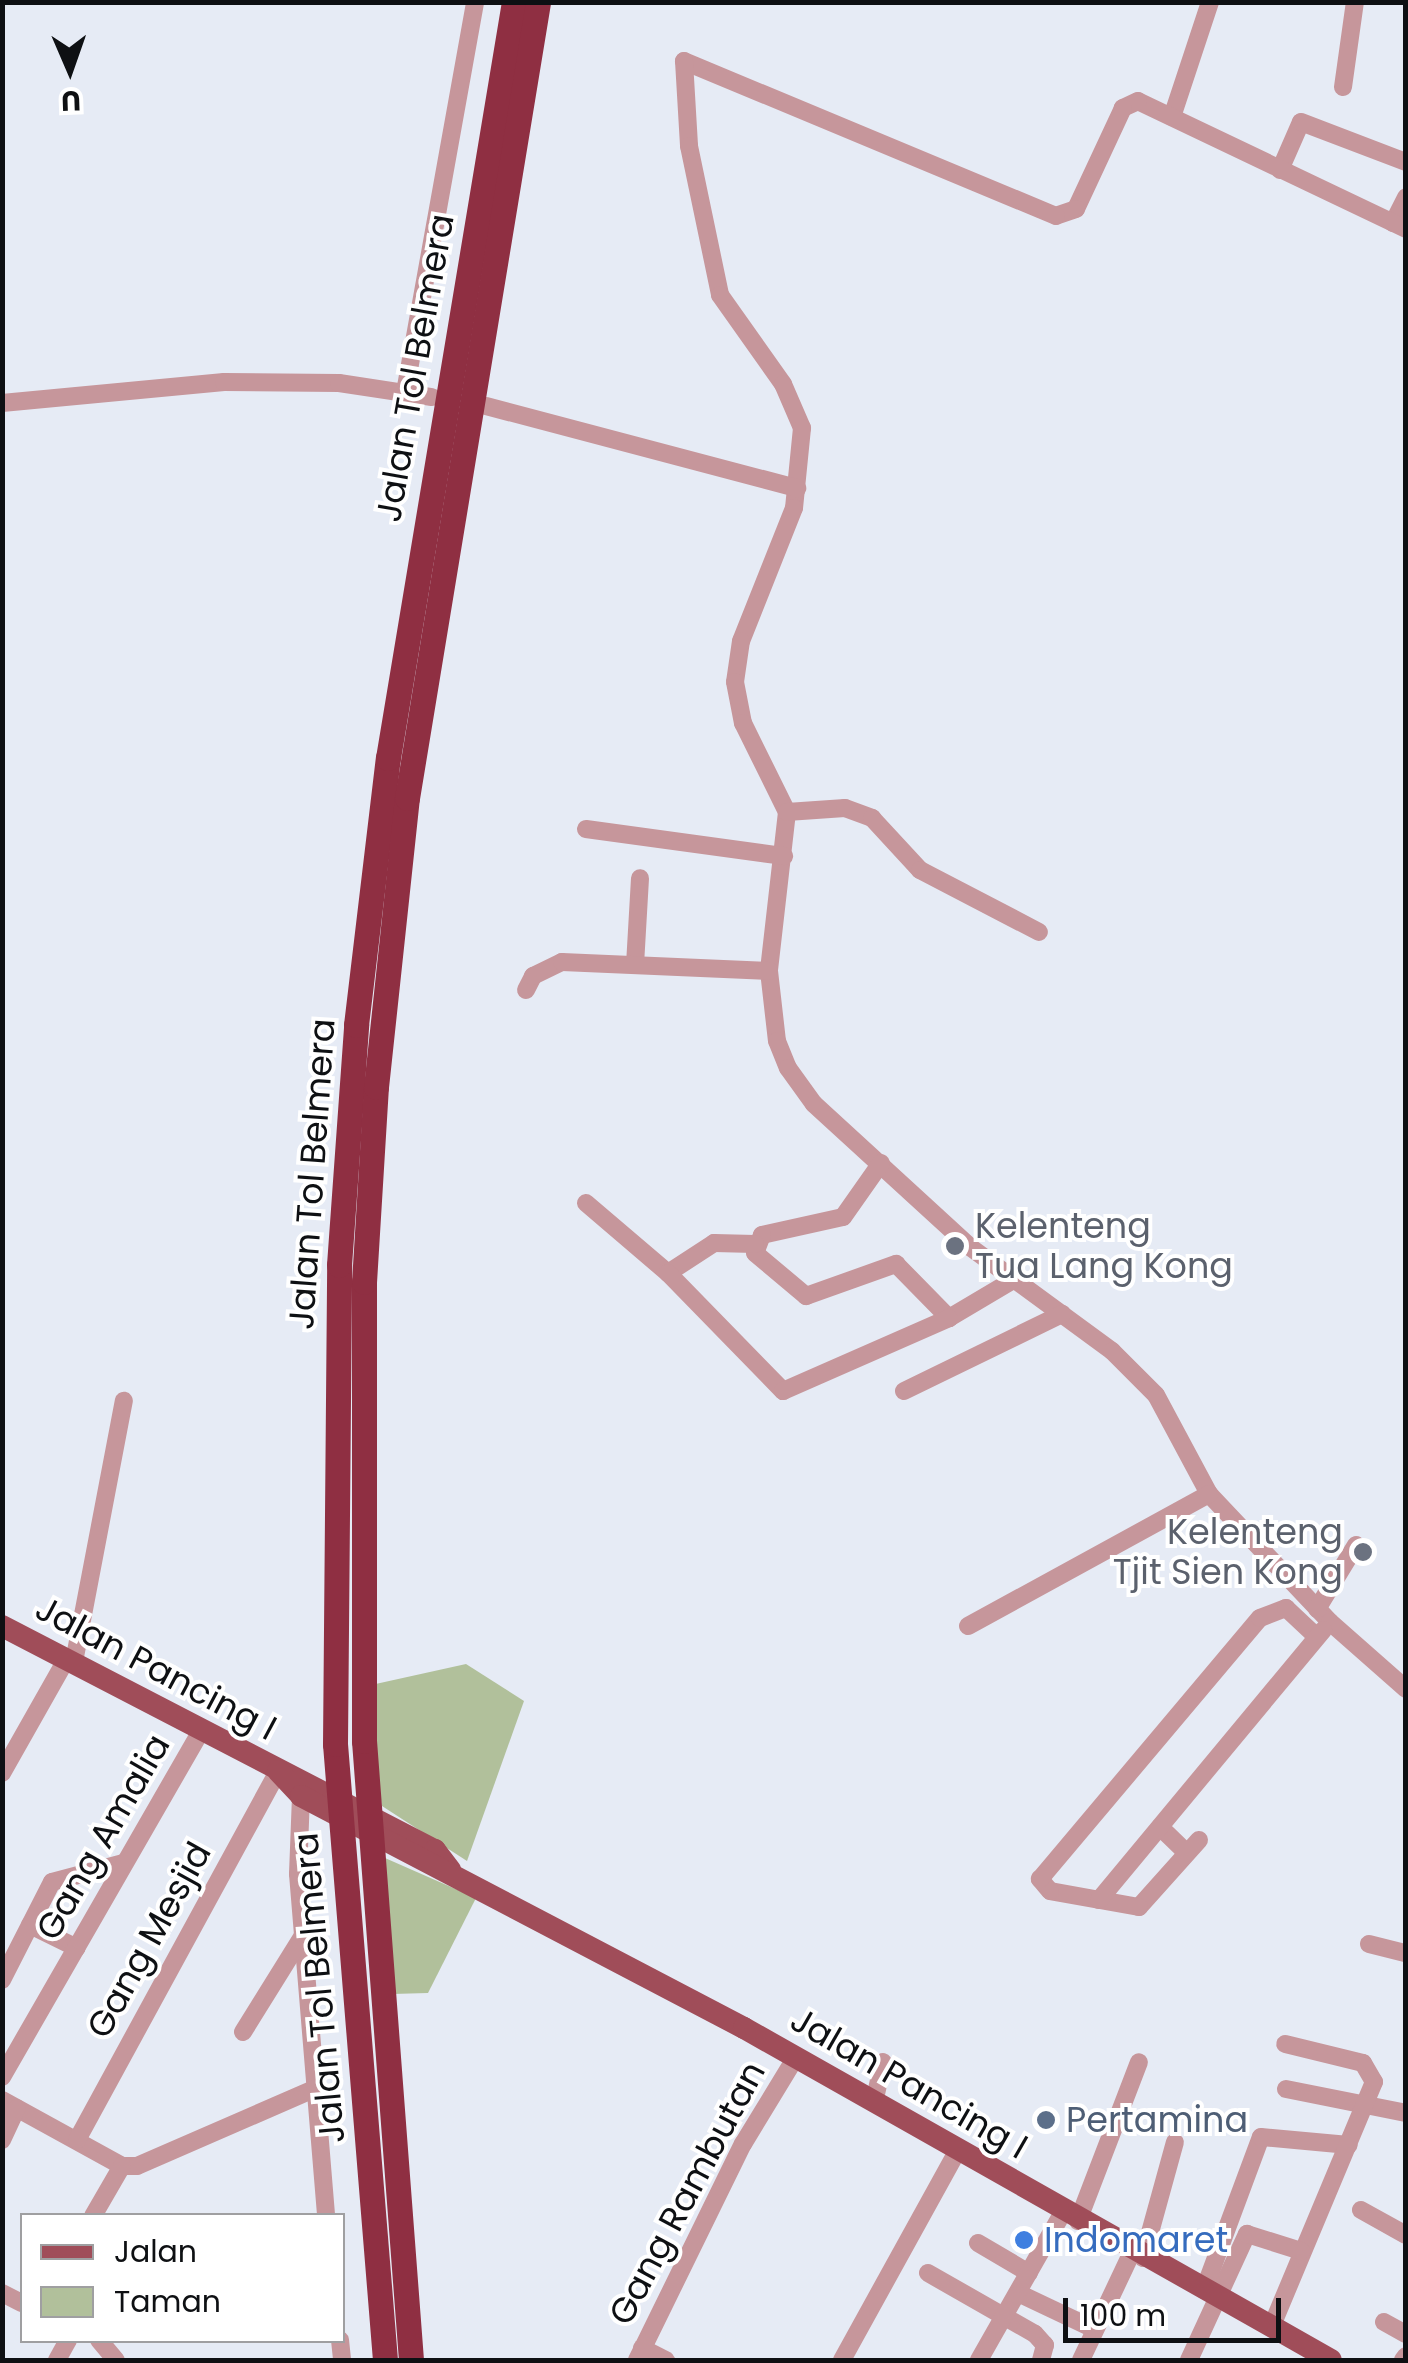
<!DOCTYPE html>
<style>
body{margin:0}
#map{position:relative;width:1408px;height:2363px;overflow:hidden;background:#e6ebf5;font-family:Poppins,sans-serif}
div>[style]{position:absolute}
.green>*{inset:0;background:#b1c09b}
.minor>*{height:18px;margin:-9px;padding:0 9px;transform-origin:9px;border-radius:9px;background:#c6969b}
.major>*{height:22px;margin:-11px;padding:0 11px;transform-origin:11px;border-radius:11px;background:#a04d59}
.highway>*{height:25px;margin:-12.5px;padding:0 12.5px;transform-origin:12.5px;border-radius:12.5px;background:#8f2f42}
.dots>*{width:28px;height:28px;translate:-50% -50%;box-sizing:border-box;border:5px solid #fff;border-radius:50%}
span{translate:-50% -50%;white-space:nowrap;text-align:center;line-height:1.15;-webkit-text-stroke:8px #fff;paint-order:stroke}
.street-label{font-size:35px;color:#0e1013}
.worship-label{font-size:35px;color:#5b616d}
.left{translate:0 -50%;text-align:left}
.right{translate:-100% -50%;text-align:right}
.service-label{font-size:35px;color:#4e5e75}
.shop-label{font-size:35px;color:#366cbe}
.frame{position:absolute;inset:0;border:5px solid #0e1013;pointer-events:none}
.legend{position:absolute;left:20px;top:2213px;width:325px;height:130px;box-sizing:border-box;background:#fff;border:2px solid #9f9fa1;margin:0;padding:12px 18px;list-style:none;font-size:30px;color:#0e1013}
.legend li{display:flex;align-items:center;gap:20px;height:50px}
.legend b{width:50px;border:2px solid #9f9fa1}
.north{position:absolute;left:20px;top:20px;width:100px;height:100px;-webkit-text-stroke:8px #fff;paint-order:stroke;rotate:178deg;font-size:28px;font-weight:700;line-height:40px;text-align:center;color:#0e1013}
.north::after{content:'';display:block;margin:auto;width:35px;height:45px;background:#0e1013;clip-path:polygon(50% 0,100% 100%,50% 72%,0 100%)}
.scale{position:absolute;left:1063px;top:2298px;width:218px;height:45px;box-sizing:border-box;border:5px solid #0e1013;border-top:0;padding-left:12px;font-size:30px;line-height:35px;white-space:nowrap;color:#0e1013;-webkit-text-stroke:8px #fff;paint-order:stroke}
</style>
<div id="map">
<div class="green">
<div style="clip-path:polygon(466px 1664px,524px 1701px,467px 1861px,382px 1806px,362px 1687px)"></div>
<div style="clip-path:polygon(385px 1858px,476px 1898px,428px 1993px,392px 1994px)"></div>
</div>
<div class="minor">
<div style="left:1343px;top:87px;width:86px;rotate:-82deg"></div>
<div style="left:1172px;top:117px;width:121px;rotate:-71.7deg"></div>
<div style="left:1280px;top:170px;width:52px;rotate:-66.4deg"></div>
<div style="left:1301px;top:122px;width:112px;rotate:20.9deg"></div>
<div style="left:1393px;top:223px;width:29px;rotate:-63deg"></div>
<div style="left:1406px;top:229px;width:297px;rotate:-154.5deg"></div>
<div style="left:1138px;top:101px;width:17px;rotate:155deg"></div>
<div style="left:1123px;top:108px;width:111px;rotate:115deg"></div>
<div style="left:1076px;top:209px;width:21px;rotate:161deg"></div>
<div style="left:1056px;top:216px;width:403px;rotate:-157.4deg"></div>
<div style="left:684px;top:61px;width:85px;rotate:86.6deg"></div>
<div style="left:689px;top:146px;width:152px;rotate:78.2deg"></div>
<div style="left:720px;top:295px;width:109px;rotate:54.7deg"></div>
<div style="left:783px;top:384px;width:48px;rotate:66.6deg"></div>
<div style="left:802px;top:428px;width:80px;rotate:95.7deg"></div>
<div style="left:794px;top:508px;width:143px;rotate:111.7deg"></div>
<div style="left:741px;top:641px;width:41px;rotate:98.3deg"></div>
<div style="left:735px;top:682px;width:42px;rotate:79deg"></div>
<div style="left:743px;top:723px;width:99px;rotate:63.7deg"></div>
<div style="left:787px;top:812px;width:160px;rotate:96.5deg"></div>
<div style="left:769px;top:971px;width:70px;rotate:83.5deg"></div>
<div style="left:777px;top:1041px;width:29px;rotate:68deg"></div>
<div style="left:788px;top:1068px;width:44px;rotate:54.2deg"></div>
<div style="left:814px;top:1104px;width:212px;rotate:42.5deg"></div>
<div style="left:970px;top:1247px;width:176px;rotate:36.2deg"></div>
<div style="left:1112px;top:1351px;width:62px;rotate:45deg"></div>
<div style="left:1156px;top:1395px;width:112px;rotate:61.8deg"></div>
<div style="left:1209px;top:1494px;width:176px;rotate:46.6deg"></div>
<div style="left:1330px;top:1622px;width:101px;rotate:41.4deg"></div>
<div style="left:405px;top:392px;width:396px;rotate:-79.8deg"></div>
<div style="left:2px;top:403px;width:223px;rotate:-5.4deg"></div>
<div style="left:224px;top:382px;width:115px;rotate:0.5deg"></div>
<div style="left:339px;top:383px;width:94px;rotate:8.6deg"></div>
<div style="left:486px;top:406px;width:322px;rotate:14.8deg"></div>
<div style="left:787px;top:812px;width:58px;rotate:-3.9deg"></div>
<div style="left:845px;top:808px;width:29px;rotate:20deg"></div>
<div style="left:872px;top:818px;width:71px;rotate:47.3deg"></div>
<div style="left:920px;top:870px;width:134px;rotate:27.5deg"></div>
<div style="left:586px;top:829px;width:200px;rotate:7.8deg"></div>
<div style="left:635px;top:965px;width:87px;rotate:-86.7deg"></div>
<div style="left:526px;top:990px;width:16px;rotate:-63deg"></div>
<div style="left:533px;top:976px;width:32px;rotate:-26deg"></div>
<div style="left:562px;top:962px;width:207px;rotate:2.5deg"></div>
<div style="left:881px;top:1163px;width:66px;rotate:125.1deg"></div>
<div style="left:843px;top:1217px;width:83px;rotate:167.5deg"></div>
<div style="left:762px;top:1235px;width:19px;rotate:111deg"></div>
<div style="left:755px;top:1253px;width:67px;rotate:40.1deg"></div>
<div style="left:806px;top:1296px;width:96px;rotate:-19.6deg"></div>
<div style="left:896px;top:1264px;width:76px;rotate:45.5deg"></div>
<div style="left:949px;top:1318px;width:74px;rotate:-30.7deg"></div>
<div style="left:586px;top:1203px;width:108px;rotate:40.5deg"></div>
<div style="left:668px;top:1273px;width:55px;rotate:-33.1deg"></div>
<div style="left:714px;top:1243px;width:41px;rotate:1.4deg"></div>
<div style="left:668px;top:1273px;width:165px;rotate:45.7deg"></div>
<div style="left:783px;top:1391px;width:181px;rotate:-23.7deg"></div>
<div style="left:904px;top:1391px;width:176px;rotate:-26deg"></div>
<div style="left:1317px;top:1609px;width:75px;rotate:-58.6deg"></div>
<div style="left:968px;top:1626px;width:275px;rotate:-28.7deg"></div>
<div style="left:74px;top:1662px;width:266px;rotate:-79.2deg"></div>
<div style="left:2px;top:1773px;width:132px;rotate:-60.5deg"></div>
<div style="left:301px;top:1796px;width:78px;rotate:92.2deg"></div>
<div style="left:298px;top:1874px;width:343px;rotate:85.3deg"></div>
<div style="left:1160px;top:1827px;width:37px;rotate:44deg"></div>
<div style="left:1199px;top:1840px;width:90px;rotate:131.8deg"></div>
<div style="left:1139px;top:1907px;width:90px;rotate:-169.8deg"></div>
<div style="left:1050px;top:1891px;width:16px;rotate:-130deg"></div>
<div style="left:1040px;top:1879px;width:341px;rotate:-49.9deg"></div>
<div style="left:1260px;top:1618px;width:28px;rotate:-21deg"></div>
<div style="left:1286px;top:1608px;width:42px;rotate:43.1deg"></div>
<div style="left:1099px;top:1900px;width:351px;rotate:-50.3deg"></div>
<div style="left:30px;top:1925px;width:52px;rotate:26.1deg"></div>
<div style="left:1369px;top:1944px;width:38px;rotate:14deg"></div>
<div style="left:2px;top:1980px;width:110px;rotate:-63deg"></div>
<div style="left:52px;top:1882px;width:73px;rotate:-15deg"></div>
<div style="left:243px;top:2032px;width:115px;rotate:-58.1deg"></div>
<div style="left:2px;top:2077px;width:398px;rotate:-60.1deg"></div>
<div style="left:1286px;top:2089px;width:122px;rotate:11.3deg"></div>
<div style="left:2px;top:2100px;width:137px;rotate:28.8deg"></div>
<div style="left:122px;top:2166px;width:15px"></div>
<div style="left:137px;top:2166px;width:193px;rotate:-23.5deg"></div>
<div style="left:874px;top:2103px;width:42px;rotate:-77.6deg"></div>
<div style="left:2px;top:2140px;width:35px;rotate:-65deg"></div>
<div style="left:77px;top:2140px;width:420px;rotate:-61.4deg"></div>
<div style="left:1361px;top:2210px;width:51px;rotate:29.1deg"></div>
<div style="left:93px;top:2216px;width:58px;rotate:-59.9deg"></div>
<div style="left:1078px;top:2221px;width:170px;rotate:-69deg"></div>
<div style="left:978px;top:2243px;width:59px;rotate:30.5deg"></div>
<div style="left:1143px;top:2258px;width:120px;rotate:-74.6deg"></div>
<div style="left:928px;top:2273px;width:123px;rotate:29.7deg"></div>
<div style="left:1035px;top:2334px;width:15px;rotate:48deg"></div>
<div style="left:1045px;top:2345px;width:16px;rotate:105deg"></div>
<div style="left:1204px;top:2290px;width:163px;rotate:-69.6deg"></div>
<div style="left:1261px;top:2137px;width:88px;rotate:5.2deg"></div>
<div style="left:2px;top:2293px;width:22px;rotate:27deg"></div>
<div style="left:1018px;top:2293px;width:82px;rotate:25.3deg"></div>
<div style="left:1384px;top:2322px;width:25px;rotate:29deg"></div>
<div style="left:1271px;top:2328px;width:267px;rotate:-67.3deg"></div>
<div style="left:1374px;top:2082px;width:22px;rotate:-120deg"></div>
<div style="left:1363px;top:2063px;width:80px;rotate:-166.3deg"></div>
<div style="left:99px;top:2340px;width:26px;rotate:50deg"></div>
<div style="left:340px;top:2340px;width:20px;rotate:84deg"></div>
<div style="left:642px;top:2348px;width:27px;rotate:27deg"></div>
<div style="left:57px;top:2360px;width:23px;rotate:-61deg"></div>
<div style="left:637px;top:2360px;width:241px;rotate:-63.9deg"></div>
<div style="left:743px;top:2144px;width:102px;rotate:-58.7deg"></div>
<div style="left:842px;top:2360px;width:238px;rotate:-61.1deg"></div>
<div style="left:979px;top:2360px;width:170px;rotate:-60.4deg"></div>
<div style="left:1081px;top:2360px;width:119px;rotate:-64.7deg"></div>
<div style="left:1189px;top:2360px;width:139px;rotate:-65.3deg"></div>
<div style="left:1247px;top:2234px;width:57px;rotate:17.5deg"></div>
<div style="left:1403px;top:2360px;width:5px;rotate:-53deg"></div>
</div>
<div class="major">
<div style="left:2px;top:1626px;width:488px;rotate:27.4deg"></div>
<div style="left:435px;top:1850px;width:25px;rotate:53deg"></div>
<div style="left:278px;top:1771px;width:34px;rotate:47deg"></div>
<div style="left:301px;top:1796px;width:500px;rotate:27.64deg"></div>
<div style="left:744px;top:2028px;width:674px;rotate:29.49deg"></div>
</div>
<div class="highway">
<div style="left:385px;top:2360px;width:618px;rotate:-94.64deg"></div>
<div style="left:335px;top:1744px;width:479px;rotate:-89.5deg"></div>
<div style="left:339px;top:1265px;width:241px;rotate:-85.9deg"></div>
<div style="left:356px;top:1025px;width:269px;rotate:-83.2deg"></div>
<div style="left:388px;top:758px;width:766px;rotate:-80.54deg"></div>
<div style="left:411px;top:2360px;width:621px;rotate:-94.34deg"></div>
<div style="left:364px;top:1741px;width:459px;rotate:-90deg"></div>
<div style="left:364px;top:1282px;width:195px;rotate:-86.5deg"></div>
<div style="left:376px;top:1087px;width:291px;rotate:-83.9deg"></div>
<div style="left:407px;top:798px;width:807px;rotate:-80.65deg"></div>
</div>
<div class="dots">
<div style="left:955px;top:1246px;background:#6b7280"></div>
<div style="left:1363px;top:1552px;background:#6b7280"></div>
<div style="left:1046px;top:2120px;background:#5c6f8a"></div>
<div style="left:1024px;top:2240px;background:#3f7fe0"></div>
</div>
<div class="street-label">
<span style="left:415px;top:368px;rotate:-80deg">Jalan Tol Belmera</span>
<span style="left:312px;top:1174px;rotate:-86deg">Jalan Tol Belmera</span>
<span style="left:156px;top:1668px;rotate:28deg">Jalan Pancing I</span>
<span style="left:103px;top:1837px;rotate:-60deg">Gang Amalia</span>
<span style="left:149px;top:1940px;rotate:-61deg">Gang Mesjid</span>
<span style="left:319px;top:1988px;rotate:-95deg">Jalan Tol Belmera</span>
<span style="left:909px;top:2083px;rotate:30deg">Jalan Pancing I</span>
<span style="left:687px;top:2193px;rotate:-62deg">Gang Rambutan</span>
</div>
<div class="worship-label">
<span class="left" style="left:975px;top:1246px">Kelenteng<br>Tua Lang Kong</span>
<span class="right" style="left:1343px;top:1552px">Kelenteng<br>Tjit Sien Kong</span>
</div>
<div class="service-label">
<span class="left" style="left:1066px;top:2120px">Pertamina</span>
</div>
<div class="shop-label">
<span class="left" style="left:1044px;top:2240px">Indomaret</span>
</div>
<div class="frame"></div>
<ul class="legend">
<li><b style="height:12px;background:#a04d59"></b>Jalan</li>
<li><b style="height:28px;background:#b1c09b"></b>Taman</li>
</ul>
<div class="north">U</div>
<div class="scale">100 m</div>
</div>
